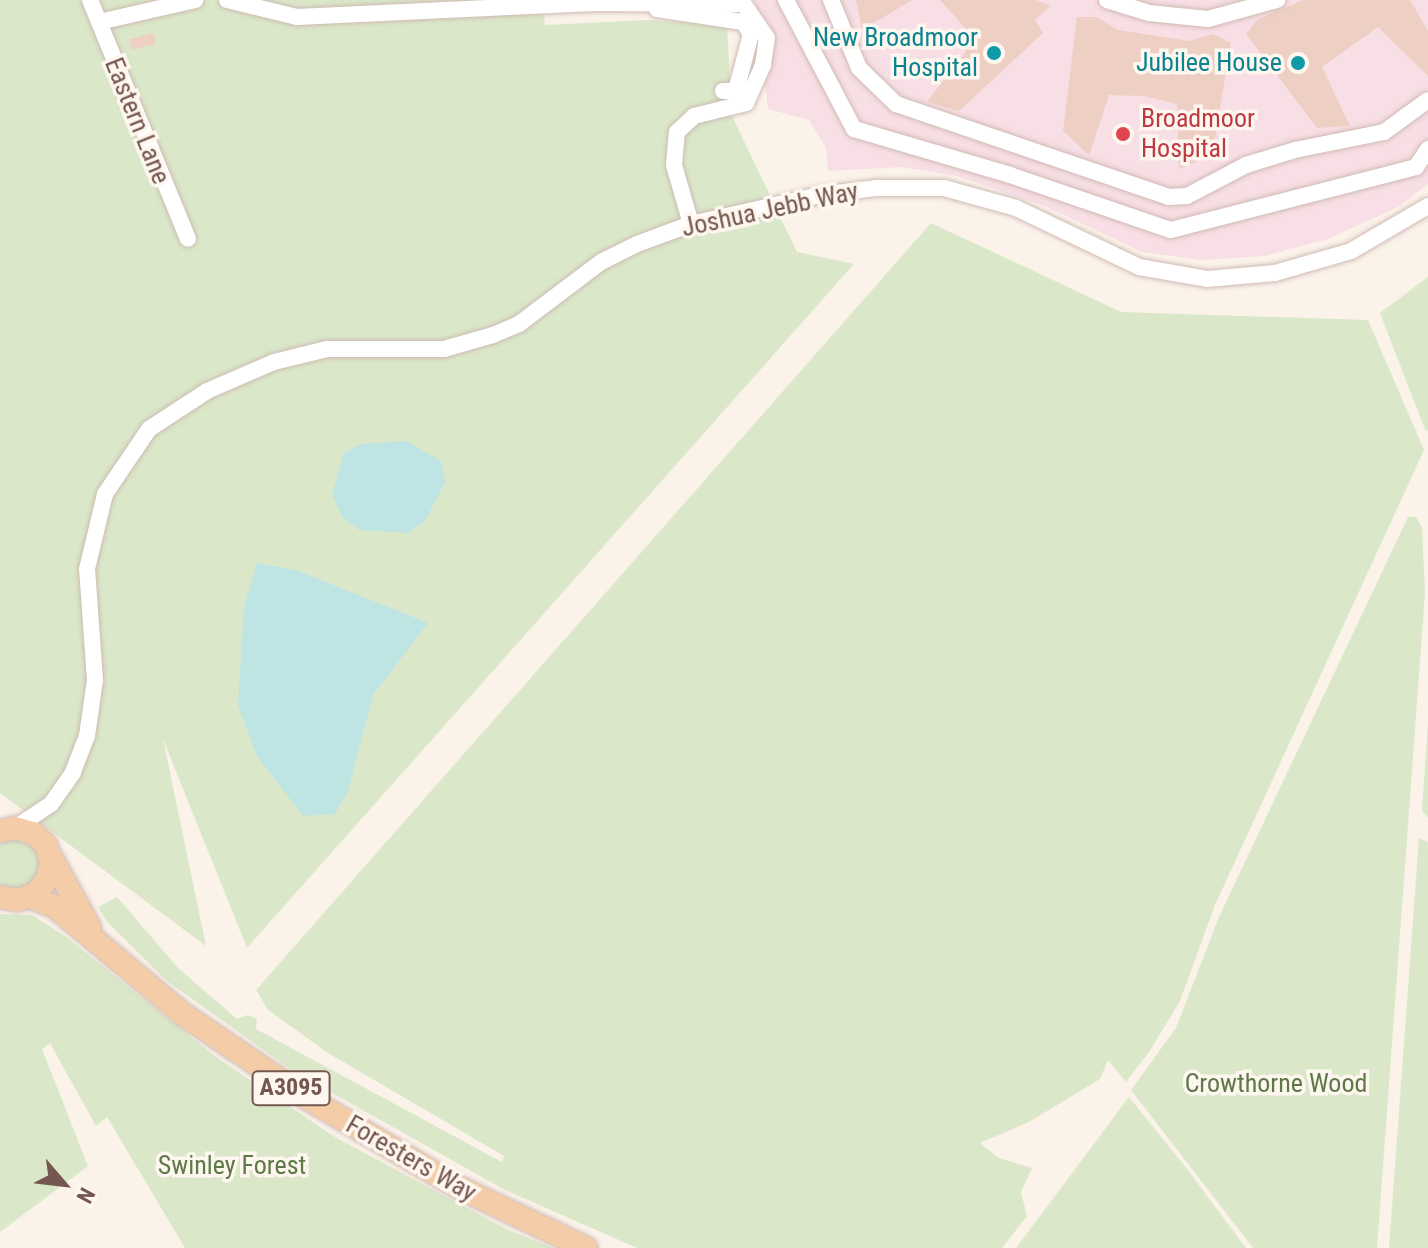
<!DOCTYPE html>
<style>
body{margin:0}
#map{position:relative;width:1428px;height:1248px;overflow:hidden;background:#fbf2ea;font-family:"Roboto Condensed",sans-serif}
div>[style]{position:absolute}
.medical>*{inset:0;background:#f8dee5}
.green>*{inset:0;background:#dae8c9}
.water>*{inset:0;background:#bfe4e4}
.building>*{inset:0;background:#eecfc4;transform-origin:0 0}
.roads{filter:drop-shadow(0 0 2px #cfbbb3) drop-shadow(0 0 2px #cfbbb3)}
.minor>*{height:16px;margin:-8px;padding:0 8px;transform-origin:8px;border-radius:8px;background:#fff}
.major>*{height:22px;margin:-11px;padding:0 11px;transform-origin:11px;border-radius:11px;background:#f4cda8}
.dots>*{width:22px;height:22px;translate:-50% -50%;box-sizing:border-box;border:4px solid #fef7f0;border-radius:50%}
span{translate:-50% -50%;white-space:nowrap;text-align:center;line-height:1.15;-webkit-text-stroke:7px #fef7f0;paint-order:stroke}
.shield-label span{padding:2px 6px;background:#fef7f0;border:2px solid;border-radius:6px;-webkit-text-stroke-width:0}
.shield-label{font-size:24px;color:#74574f;font-weight:700}
.culture-label{font-size:26px;color:#0d838f}
.right{translate:-100% -50%;text-align:right}
.health-label{font-size:26px;color:#be3a42}
.left{translate:0 -50%;text-align:left}
.street-label{font-size:26px;color:#74574f}
.park-label{font-size:26px;color:#5e7948}
.north{position:absolute;left:24px;top:1144px;width:80px;height:80px;-webkit-text-stroke:6px #fef7f0;paint-order:stroke;rotate:118deg;font-size:22px;font-weight:700;line-height:32px;text-align:center;color:#74574f}
.north::after{content:'';display:block;margin:auto;width:28px;height:36px;background:#74574f;clip-path:polygon(50% 0,100% 100%,50% 72%,0 100%)}
</style>
<div id="map">
<div class="medical">
<div style="clip-path:polygon(755px 0,1428px 0,1428px 184px,1400px 206px,1328px 239px,1264px 256px,1201px 260px,1142px 252px,1047px 207px,957px 176px,902px 167px,828px 171px,826px 148px,809px 120px,768px 109px)"></div>
</div>
<div class="green">
<div style="clip-path:polygon(0 0,542px 0,545px 25px,647px 20px,727px 25px,732px 116px,797px 252px,854px 264px,247px 948px,163px 739px,206px 946px,0 793px)"></div>
<div style="clip-path:polygon(931px 223px,1121px 312px,1368px 320px,1424px 450px,1215px 905px,1180px 1001px,1149px 1052px,1126px 1082px,1108px 1060px,1100px 1079px,1029px 1122px,980px 1143px,999px 1158px,1032px 1168px,1021px 1192px,1027px 1216px,1002px 1248px,637px 1248px,505px 1190px,293px 1071px,167px 981px,107px 922px,98px 907px,117px 897px,178px 968px,237px 1019px,248px 1015px,257px 1019px,256px 1029px,502px 1162px,504px 1156px,328px 1053px,268px 1010px,256px 990px)"></div>
<div style="clip-path:polygon(1428px 277px,1428px 429px,1426px 432px,1380px 313px)"></div>
<div style="clip-path:polygon(1408px 517px,1416px 517px,1422px 527px,1425px 593px,1377px 1248px,1253px 1248px,1131px 1090px,1176px 1028px,1219px 917px)"></div>
<div style="clip-path:polygon(1428px 723px,1428px 818px,1422px 810px)"></div>
<div style="clip-path:polygon(14px 838px,38px 850px,42px 861px,35px 882px,18px 890px,0 885px,0 844px)"></div>
<div style="clip-path:polygon(1419px 838px,1428px 842px,1428px 1248px,1389px 1248px)"></div>
<div style="clip-path:polygon(0 914px,32px 915px,65px 936px,216px 1057px,335px 1137px,508px 1230px,554px 1248px,185px 1248px,107px 1117px,96px 1126px,50px 1043px,42px 1049px,88px 1166px,0 1232px)"></div>
<div style="clip-path:polygon(1129px 1097px,1187px 1169px,1246px 1248px,1016px 1248px)"></div>
</div>
<div class="water">
<div style="clip-path:polygon(406px 441px,441px 461px,445px 482px,434px 504px,425px 521px,408px 533px,359px 530px,342px 517px,332px 494px,344px 453px,360px 444px)"></div>
<div style="clip-path:polygon(257px 563px,298px 571px,428px 623px,373px 695px,348px 791px,335px 814px,303px 816px,257px 756px,238px 706px,244px 607px)"></div>
</div>
<div class="building">
<div style="clip-path:polygon(856px 0,912px 0,862px 30px)"></div>
<div style="clip-path:polygon(940px 0,1036px 0,1050px 6px,1035px 20px,1043px 33px,959px 111px,927px 102px,975px 39px)"></div>
<div style="clip-path:polygon(1303px 0,1410px 0,1428px 31px,1428px 76px,1378px 27px,1322px 67px,1350px 126px,1317px 128px,1246px 34px,1258px 19px)"></div>
<div style="clip-path:polygon(1077px 17px,1096px 17px,1118px 30px,1189px 41px,1213px 34px,1231px 43px,1212px 155px,1179px 169px,1177px 104px,1144px 96px,1109px 95px,1089px 155px,1063px 131px)"></div>
<div style="left:153px;top:33px;width:11px;height:25px;rotate:75deg"></div>
</div>
<div class="roads">
<div class="minor">
<div style="left:90px;top:0;width:258px;rotate:67.7deg"></div>
<div style="left:227px;top:0;width:72px;rotate:13.7deg"></div>
<div style="left:297px;top:17px;width:297px;rotate:-2.7deg"></div>
<div style="left:594px;top:3px;width:146px;rotate:0.4deg"></div>
<div style="left:786px;top:0;width:146px;rotate:62.2deg"></div>
<div style="left:854px;top:129px;width:163px;rotate:16.4deg"></div>
<div style="left:1010px;top:175px;width:170px;rotate:18.9deg"></div>
<div style="left:1171px;top:230px;width:253px;rotate:-14.4deg"></div>
<div style="left:1416px;top:167px;width:22px;rotate:-56deg"></div>
<div style="left:831px;top:0;width:74px;rotate:67.6deg"></div>
<div style="left:859px;top:68px;width:52px;rotate:44.2deg"></div>
<div style="left:896px;top:104px;width:288px;rotate:18.8deg"></div>
<div style="left:1169px;top:197px;width:18px;rotate:-3deg"></div>
<div style="left:1187px;top:196px;width:67px;rotate:-27.7deg"></div>
<div style="left:1246px;top:165px;width:51px;rotate:-17deg"></div>
<div style="left:1295px;top:150px;width:91px;rotate:-11.4deg"></div>
<div style="left:1384px;top:132px;width:54px;rotate:-36deg"></div>
<div style="left:1107px;top:0;width:44px;rotate:17.2deg"></div>
<div style="left:1149px;top:13px;width:59px;rotate:5.8deg"></div>
<div style="left:1208px;top:19px;width:72px;rotate:-15.4deg"></div>
<div style="left:657px;top:9px;width:87px;rotate:8.6deg"></div>
<div style="left:743px;top:22px;width:14px;rotate:56deg"></div>
<div style="left:751px;top:34px;width:59px;rotate:104.7deg"></div>
<div style="left:736px;top:91px;width:13px;rotate:180deg"></div>
<div style="left:99px;top:22px;width:99px;rotate:-12.8deg"></div>
<div style="left:691px;top:224px;width:61px;rotate:-106.1deg"></div>
<div style="left:674px;top:165px;width:33px;rotate:-85deg"></div>
<div style="left:677px;top:132px;width:23px;rotate:-43deg"></div>
<div style="left:694px;top:116px;width:54px;rotate:-14deg"></div>
<div style="left:746px;top:103px;width:42px;rotate:-65.9deg"></div>
<div style="left:763px;top:65px;width:27px;rotate:-82deg"></div>
<div style="left:767px;top:38px;width:46px;rotate:-124.4deg"></div>
<div style="left:15px;top:828px;width:43px;rotate:-33.7deg"></div>
<div style="left:51px;top:804px;width:39px;rotate:-55deg"></div>
<div style="left:73px;top:772px;width:39px;rotate:-69deg"></div>
<div style="left:87px;top:736px;width:57px;rotate:-81.9deg"></div>
<div style="left:95px;top:680px;width:111px;rotate:-94.1deg"></div>
<div style="left:87px;top:569px;width:77px;rotate:-76.5deg"></div>
<div style="left:105px;top:494px;width:78px;rotate:-55.9deg"></div>
<div style="left:149px;top:429px;width:69px;rotate:-33.2deg"></div>
<div style="left:207px;top:391px;width:73px;rotate:-23.4deg"></div>
<div style="left:274px;top:362px;width:55px;rotate:-13.8deg"></div>
<div style="left:327px;top:349px;width:117px"></div>
<div style="left:444px;top:349px;width:51px;rotate:-15.9deg"></div>
<div style="left:493px;top:335px;width:28px;rotate:-23deg"></div>
<div style="left:519px;top:324px;width:103px;rotate:-37.1deg"></div>
<div style="left:601px;top:262px;width:40px;rotate:-26.6deg"></div>
<div style="left:637px;top:244px;width:58px;rotate:-20.3deg"></div>
<div style="left:691px;top:224px;width:132px;rotate:-12.7deg"></div>
<div style="left:820px;top:195px;width:56px;rotate:-7.1deg"></div>
<div style="left:876px;top:188px;width:68px"></div>
<div style="left:944px;top:188px;width:75px;rotate:15.5deg"></div>
<div style="left:1016px;top:208px;width:136px;rotate:25.6deg"></div>
<div style="left:1139px;top:267px;width:69px;rotate:10deg"></div>
<div style="left:1207px;top:279px;width:68px;rotate:-5deg"></div>
<div style="left:1275px;top:273px;width:79px;rotate:-16.1deg"></div>
<div style="left:1351px;top:251px;width:89px;rotate:-30.3deg"></div>
</div>
<div class="major">
<div style="left:0;top:831px;width:15px;rotate:-11deg"></div>
<div style="left:15px;top:828px;width:19px;rotate:16deg"></div>
<div style="left:33px;top:833px;width:18px;rotate:43deg"></div>
<div style="left:46px;top:845px;width:18px;rotate:74deg"></div>
<div style="left:51px;top:862px;width:18px;rotate:103deg"></div>
<div style="left:47px;top:880px;width:18px;rotate:131deg"></div>
<div style="left:35px;top:894px;width:18px;rotate:161deg"></div>
<div style="left:18px;top:900px;width:18px;rotate:-171deg"></div>
<div style="left:51px;top:857px;width:81px;rotate:61.2deg"></div>
<div style="left:30px;top:897px;width:26px;rotate:21deg"></div>
<div style="left:54px;top:906px;width:170px;rotate:40deg"></div>
<div style="left:184px;top:1015px;width:148px;rotate:34deg"></div>
<div style="left:307px;top:1098px;width:178px;rotate:30.5deg"></div>
<div style="left:460px;top:1188px;width:140px;rotate:25.5deg"></div>
</div>
</div>
<div class="dots">
<div style="left:994px;top:53px;background:#0f9aa8"></div>
<div style="left:1298px;top:63px;background:#0f9aa8"></div>
<div style="left:1123px;top:134px;background:#e0444e"></div>
</div>
<div class="shield-label">
<span style="left:291px;top:1088px">A3095</span>
</div>
<div class="culture-label">
<span class="right" style="left:978px;top:53px">New Broadmoor<br>Hospital</span>
<span class="right" style="left:1282px;top:63px">Jubilee House</span>
</div>
<div class="health-label">
<span class="left" style="left:1141px;top:134px">Broadmoor<br>Hospital</span>
</div>
<div class="street-label">
<span style="left:137px;top:121px;rotate:68deg">Eastern Lane</span>
<span style="left:770px;top:210px;rotate:-12deg">Joshua Jebb Way</span>
<span style="left:411px;top:1159px;rotate:30deg">Foresters Way</span>
</div>
<div class="park-label">
<span style="left:1276px;top:1084px">Crowthorne Wood</span>
<span style="left:232px;top:1166px">Swinley Forest</span>
</div>
<div class="north">N</div>
</div>
